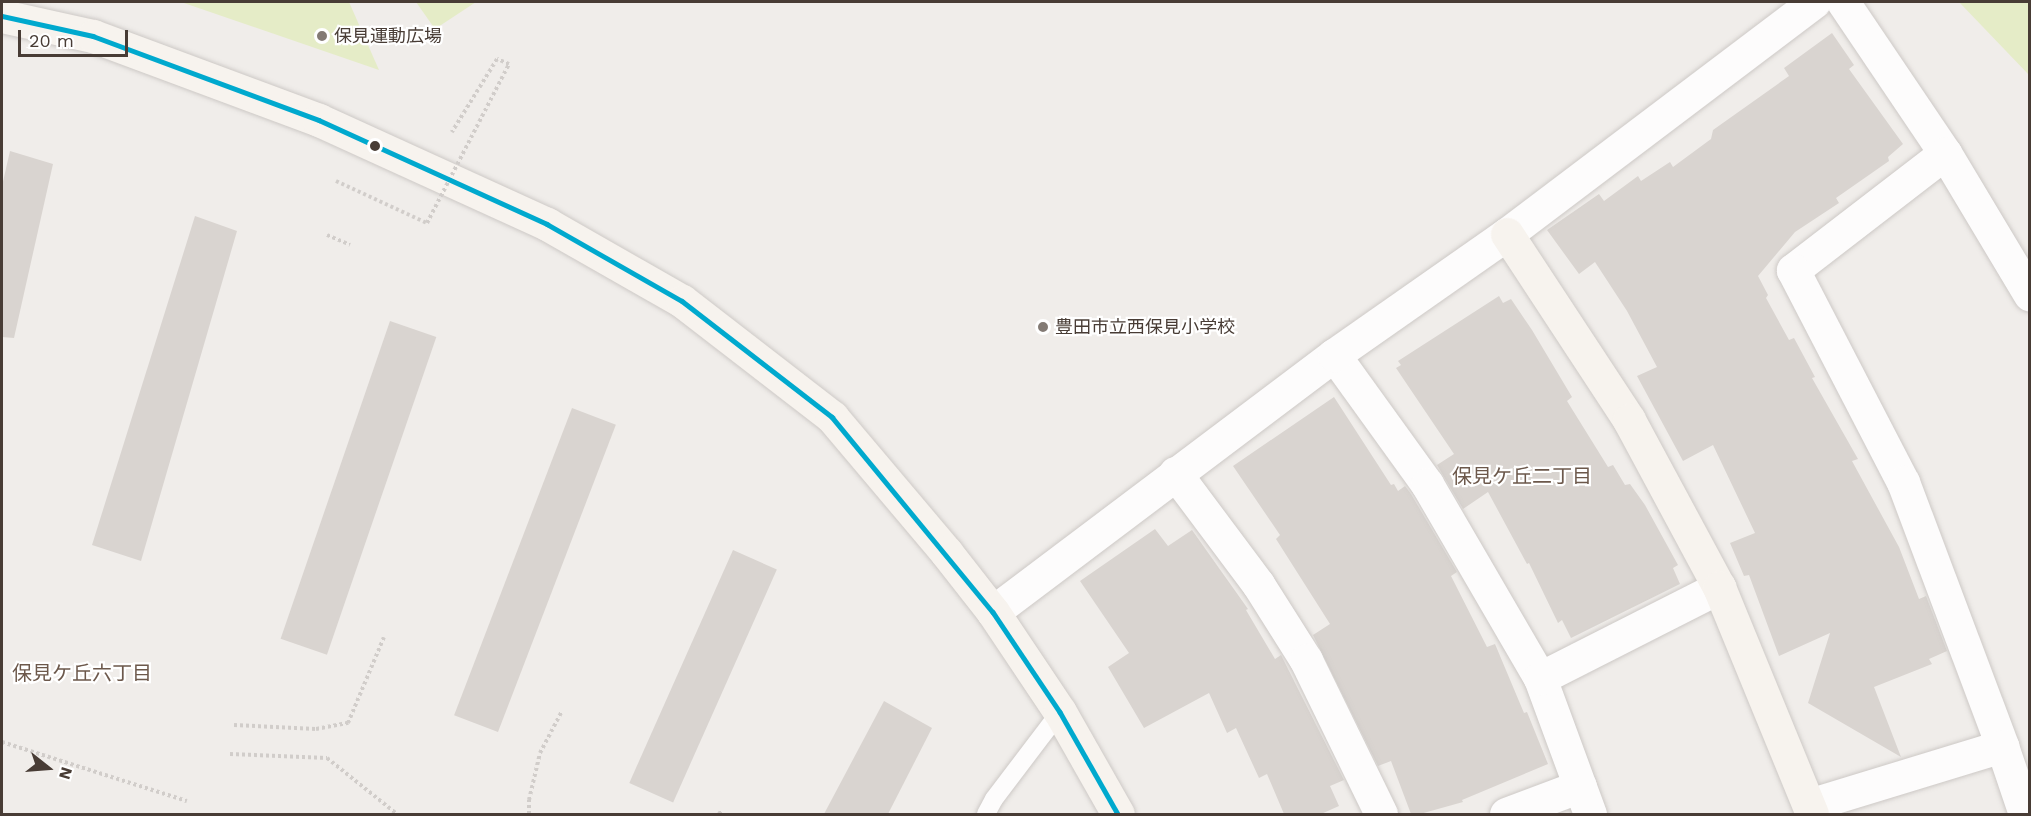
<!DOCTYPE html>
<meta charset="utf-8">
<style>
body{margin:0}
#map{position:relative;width:2031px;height:816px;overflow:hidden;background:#f0edea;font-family:"Work Sans","Noto Sans JP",sans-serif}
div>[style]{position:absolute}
.green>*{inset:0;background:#e5ecc7}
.building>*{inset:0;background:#d9d4d0;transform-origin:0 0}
.path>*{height:4px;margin-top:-2px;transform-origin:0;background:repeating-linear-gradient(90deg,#d1cdca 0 3px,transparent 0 6px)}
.roads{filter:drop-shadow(0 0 2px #cdc9c6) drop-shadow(0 0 2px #cdc9c6)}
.lane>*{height:18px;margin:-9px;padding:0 9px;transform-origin:9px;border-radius:9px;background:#fdfcfc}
.street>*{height:33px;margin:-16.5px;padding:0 16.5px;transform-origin:16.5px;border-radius:16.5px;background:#fdfcfc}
.secondary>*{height:33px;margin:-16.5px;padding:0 16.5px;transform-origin:16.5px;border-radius:16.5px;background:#f7f3ee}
.path-bridge>*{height:4px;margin-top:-2px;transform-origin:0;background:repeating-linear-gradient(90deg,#d1cdca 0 3px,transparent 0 6px)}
.bus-1>*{height:4.5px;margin:-2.25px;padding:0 2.25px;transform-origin:2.25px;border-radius:2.25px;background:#00a9ce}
.dots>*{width:16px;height:16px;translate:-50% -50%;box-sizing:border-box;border:3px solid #fff;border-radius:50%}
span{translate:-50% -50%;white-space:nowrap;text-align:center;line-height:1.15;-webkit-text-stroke:4.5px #fff;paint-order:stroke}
.poi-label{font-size:18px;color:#483c35}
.left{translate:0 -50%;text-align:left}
.neighbourhood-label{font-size:20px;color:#6c584b}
.frame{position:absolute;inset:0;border:3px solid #483c35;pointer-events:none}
.north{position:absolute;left:18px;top:738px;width:60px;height:60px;-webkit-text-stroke:4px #fff;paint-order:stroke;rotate:107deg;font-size:16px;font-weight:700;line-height:24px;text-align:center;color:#483c35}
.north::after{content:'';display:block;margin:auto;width:21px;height:27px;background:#483c35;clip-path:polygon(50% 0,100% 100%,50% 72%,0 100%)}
.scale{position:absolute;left:18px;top:30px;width:110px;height:27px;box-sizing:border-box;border:3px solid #483c35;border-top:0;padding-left:8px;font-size:18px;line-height:21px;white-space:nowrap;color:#483c35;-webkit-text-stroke:4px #fff;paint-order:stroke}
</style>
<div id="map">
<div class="green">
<div style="clip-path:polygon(181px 2px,349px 2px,379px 70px)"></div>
<div style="clip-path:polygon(416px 2px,476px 2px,435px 29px)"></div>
<div style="clip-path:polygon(1959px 2px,2029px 2px,2029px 75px)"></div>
</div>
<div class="building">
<div style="clip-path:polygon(1832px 33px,1854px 65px,1849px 69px,1903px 144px,1888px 157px,1889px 161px,1836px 198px,1839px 203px,1795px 232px,1758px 276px,1768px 295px,1766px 298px,1789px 340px,1794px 338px,1815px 377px,1812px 378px,1858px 459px,1852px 461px,1899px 547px,1919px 599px,1926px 596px,1947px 651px,1929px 659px,1932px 664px,1874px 687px,1901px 757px,1808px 703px,1830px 633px,1779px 656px,1749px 575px,1744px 576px,1730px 543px,1755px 533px,1713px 445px,1683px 461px,1637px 376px,1657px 367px,1627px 311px,1595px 262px,1579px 274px,1547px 230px,1599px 194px,1604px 201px,1638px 176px,1641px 181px,1670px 162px,1673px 167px,1711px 139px,1713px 130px,1789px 76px,1784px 68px)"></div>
<div style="clip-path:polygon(10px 151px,53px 164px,14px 338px,2px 337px,2px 186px)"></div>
<div style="clip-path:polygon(195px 216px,237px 231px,141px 561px,92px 545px)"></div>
<div style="clip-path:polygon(1499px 296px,1503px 303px,1511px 299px,1532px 330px,1572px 397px,1567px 401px,1608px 467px,1613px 465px,1625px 485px,1630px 484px,1645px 505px,1678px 565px,1673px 568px,1680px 584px,1571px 638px,1562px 620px,1558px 623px,1529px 563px,1527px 564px,1488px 492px,1463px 509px,1437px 465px,1454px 454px,1396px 368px,1401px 365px,1398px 361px)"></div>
<div style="left:390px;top:321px;width:49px;height:336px;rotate:19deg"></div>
<div style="clip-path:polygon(1334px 397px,1391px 485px,1394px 484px,1398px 491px,1405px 486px,1411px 494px,1457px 572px,1451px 576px,1487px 647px,1495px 644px,1524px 713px,1527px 712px,1548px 764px,1462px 800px,1463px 802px,1420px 814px,1411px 814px,1391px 761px,1378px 766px,1313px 635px,1330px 624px,1276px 539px,1280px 535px,1233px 466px)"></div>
<div style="left:572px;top:408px;width:47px;height:329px;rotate:21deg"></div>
<div style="clip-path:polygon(1155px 529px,1168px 546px,1192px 530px,1248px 609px,1246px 610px,1275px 659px,1281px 655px,1344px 780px,1330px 786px,1339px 806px,1321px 814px,1284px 814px,1267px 774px,1259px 778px,1236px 728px,1227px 733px,1209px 693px,1144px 728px,1108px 667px,1129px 653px,1080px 581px)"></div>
<div style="left:733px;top:550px;width:48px;height:255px;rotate:24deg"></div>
<div style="clip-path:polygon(884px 701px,932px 728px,888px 814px,824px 814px)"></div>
</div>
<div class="path">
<div style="left:327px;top:235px;width:25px;rotate:23deg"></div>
<div style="left:234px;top:725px;width:82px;rotate:2.8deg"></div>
<div style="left:316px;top:729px;width:33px;rotate:-11deg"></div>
<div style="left:348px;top:723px;width:93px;rotate:-67.3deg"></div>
<div style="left:2px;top:742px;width:194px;rotate:17.7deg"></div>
<div style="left:230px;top:754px;width:97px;rotate:2.4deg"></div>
<div style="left:327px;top:758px;width:90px;rotate:38.7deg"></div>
<div style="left:529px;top:814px;width:14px;rotate:-90deg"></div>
<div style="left:529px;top:800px;width:48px;rotate:-76.8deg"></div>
<div style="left:540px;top:753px;width:47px;rotate:-62.4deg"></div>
<div style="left:719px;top:814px;width:5px;rotate:-53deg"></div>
</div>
<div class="roads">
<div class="lane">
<div style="left:986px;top:814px;width:17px;rotate:-62deg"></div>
<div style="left:994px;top:799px;width:109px;rotate:-52.8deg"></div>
</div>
<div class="street">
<div style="left:1843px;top:2px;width:182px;rotate:56deg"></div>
<div style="left:1945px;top:153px;width:165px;rotate:59.1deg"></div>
<div style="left:1945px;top:153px;width:192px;rotate:142.4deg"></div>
<div style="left:1793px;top:270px;width:239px;rotate:62.6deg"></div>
<div style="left:1903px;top:482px;width:282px;rotate:69.4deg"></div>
<div style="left:2002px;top:746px;width:72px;rotate:71.3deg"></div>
<div style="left:1334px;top:355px;width:159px;rotate:54.2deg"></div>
<div style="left:1427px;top:484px;width:225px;rotate:59.8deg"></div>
<div style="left:1540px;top:678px;width:145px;rotate:69.8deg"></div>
<div style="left:1175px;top:473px;width:139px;rotate:53.2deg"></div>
<div style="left:1258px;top:584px;width:90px;rotate:57.7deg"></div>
<div style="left:1306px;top:660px;width:171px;rotate:64deg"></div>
<div style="left:993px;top:612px;width:427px;rotate:-37deg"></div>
<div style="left:1334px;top:355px;width:211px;rotate:-35deg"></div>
<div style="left:1507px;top:234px;width:385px;rotate:-37.1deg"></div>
<div style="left:1540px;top:678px;width:201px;rotate:-26.9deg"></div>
<div style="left:1809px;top:805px;width:202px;rotate:-17deg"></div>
<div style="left:1506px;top:814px;width:79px;rotate:-20.7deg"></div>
</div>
<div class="secondary">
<div style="left:2px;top:16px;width:93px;rotate:12.4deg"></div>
<div style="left:93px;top:36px;width:241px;rotate:20.4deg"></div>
<div style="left:319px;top:120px;width:251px;rotate:24.5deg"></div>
<div style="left:547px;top:224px;width:155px;rotate:29.7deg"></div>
<div style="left:682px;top:301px;width:190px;rotate:37.7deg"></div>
<div style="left:832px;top:417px;width:177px;rotate:49.8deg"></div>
<div style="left:946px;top:552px;width:76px;rotate:51.9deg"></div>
<div style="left:993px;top:612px;width:120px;rotate:56.2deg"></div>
<div style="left:1060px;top:712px;width:117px;rotate:60.4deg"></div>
<div style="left:1507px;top:234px;width:222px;rotate:56.7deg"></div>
<div style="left:1629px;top:420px;width:190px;rotate:61.7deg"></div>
<div style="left:1719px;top:587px;width:245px;rotate:67.7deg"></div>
</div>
</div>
<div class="path-bridge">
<div style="left:336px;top:181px;width:100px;rotate:24.8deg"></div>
<div style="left:427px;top:223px;width:179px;rotate:-62.7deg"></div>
<div style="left:509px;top:64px;width:13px;rotate:-157deg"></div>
<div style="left:497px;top:59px;width:86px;rotate:121.7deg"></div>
</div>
<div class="bus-1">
<div style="left:2px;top:16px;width:93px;rotate:12.4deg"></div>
<div style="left:93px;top:36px;width:241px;rotate:20.4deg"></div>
<div style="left:319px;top:120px;width:251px;rotate:24.5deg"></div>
<div style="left:547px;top:224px;width:155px;rotate:29.7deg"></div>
<div style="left:682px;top:301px;width:190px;rotate:37.7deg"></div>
<div style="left:832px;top:417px;width:253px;rotate:50.5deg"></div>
<div style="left:993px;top:612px;width:120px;rotate:56.2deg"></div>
<div style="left:1060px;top:712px;width:117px;rotate:60.4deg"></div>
</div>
<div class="dots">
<div style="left:322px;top:36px;background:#837a74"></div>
<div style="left:375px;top:146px;background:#483c35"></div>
<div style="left:1043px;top:327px;background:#837a74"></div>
</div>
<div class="poi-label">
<span class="left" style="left:334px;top:36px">保見運動広場</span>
<span class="left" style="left:1055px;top:327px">豊田市立西保見小学校</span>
</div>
<div class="neighbourhood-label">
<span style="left:1522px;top:476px">保見ケ丘二丁目</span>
<span style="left:82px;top:673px">保見ケ丘六丁目</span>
</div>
<div class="frame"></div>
<div class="north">N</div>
<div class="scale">20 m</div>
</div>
